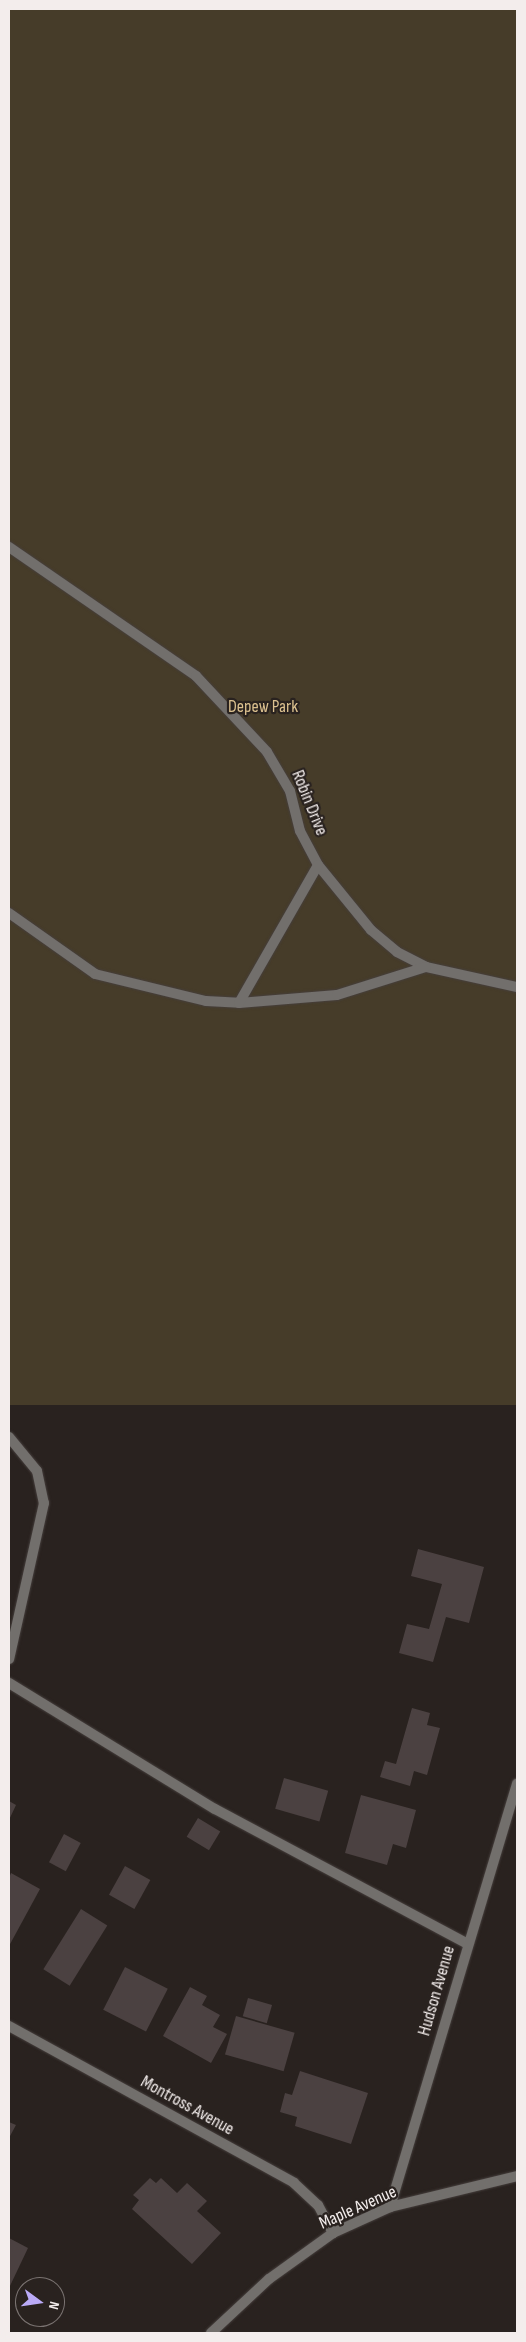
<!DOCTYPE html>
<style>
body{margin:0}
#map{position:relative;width:526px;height:2342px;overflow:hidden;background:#29221f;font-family:"Sofia Sans Condensed",sans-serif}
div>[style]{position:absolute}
.green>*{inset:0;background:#463c29;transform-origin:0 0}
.building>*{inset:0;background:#4b4141;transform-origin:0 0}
.roads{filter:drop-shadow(0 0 1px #453e3c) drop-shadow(0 0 1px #453e3c)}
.service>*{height:10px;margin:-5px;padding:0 5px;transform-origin:5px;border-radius:5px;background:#726f6c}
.minor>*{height:10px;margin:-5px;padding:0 5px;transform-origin:5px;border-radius:5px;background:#726f6c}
.tertiary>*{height:10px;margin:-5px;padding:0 5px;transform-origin:5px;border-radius:5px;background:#726f6c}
span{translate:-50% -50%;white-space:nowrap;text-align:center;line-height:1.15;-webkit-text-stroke:4.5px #29221f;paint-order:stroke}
.park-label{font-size:18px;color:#dbc08f}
.street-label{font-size:18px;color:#f3edec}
.frame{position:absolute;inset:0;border:10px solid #f3edec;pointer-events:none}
.north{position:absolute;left:15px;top:2277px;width:50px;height:50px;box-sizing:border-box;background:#29221f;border:1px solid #7a7371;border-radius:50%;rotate:104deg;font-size:14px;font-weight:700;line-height:20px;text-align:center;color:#f3edec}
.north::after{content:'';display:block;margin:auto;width:18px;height:22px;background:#baaaf6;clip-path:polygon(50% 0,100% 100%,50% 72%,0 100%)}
</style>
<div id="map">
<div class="green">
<div style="left:9px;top:9px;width:508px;height:1396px"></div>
</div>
<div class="building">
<div style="clip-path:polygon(418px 1549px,484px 1567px,469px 1623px,446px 1617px,433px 1662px,399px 1653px,407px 1624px,429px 1629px,442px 1584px,411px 1576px)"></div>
<div style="clip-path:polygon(412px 1708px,430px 1713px,427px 1725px,440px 1728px,427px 1775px,414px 1771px,410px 1786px,380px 1777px,385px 1761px,396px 1764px)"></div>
<div style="left:284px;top:1778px;width:46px;height:32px;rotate:16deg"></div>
<div style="clip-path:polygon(361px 1795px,416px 1810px,406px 1848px,393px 1844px,387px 1865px,345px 1853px)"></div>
<div style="clip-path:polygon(9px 1801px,16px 1805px,9px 1820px)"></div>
<div style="left:198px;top:1818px;width:26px;height:22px;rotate:31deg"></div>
<div style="left:64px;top:1834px;width:19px;height:32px;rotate:28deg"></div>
<div style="left:125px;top:1866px;width:29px;height:33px;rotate:29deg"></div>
<div style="clip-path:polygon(11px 1873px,40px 1889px,9px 1946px,9px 1878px)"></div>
<div style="left:81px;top:1909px;width:31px;height:71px;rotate:32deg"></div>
<div style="left:125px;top:1967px;width:48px;height:48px;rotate:27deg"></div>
<div style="clip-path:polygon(190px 1987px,207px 1996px,202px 2005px,220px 2015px,213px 2027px,227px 2034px,211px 2063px,163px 2036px)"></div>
<div style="left:248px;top:1998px;width:25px;height:19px;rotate:16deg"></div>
<div style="left:236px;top:2016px;width:61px;height:40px;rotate:16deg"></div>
<div style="clip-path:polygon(300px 2071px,368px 2093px,351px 2144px,295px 2126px,297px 2117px,280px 2112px,285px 2093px,292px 2095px)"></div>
<div style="clip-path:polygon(9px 2122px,16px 2125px,9px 2138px)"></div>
<div style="clip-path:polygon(150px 2178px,156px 2183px,161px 2178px,177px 2193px,187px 2183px,207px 2201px,197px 2211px,221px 2233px,192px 2264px,132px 2209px,139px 2200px,133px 2195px)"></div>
<div style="clip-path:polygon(9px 2238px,28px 2248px,9px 2288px)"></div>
</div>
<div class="roads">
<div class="service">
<div style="left:9px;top:1437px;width:44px;rotate:50.5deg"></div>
<div style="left:37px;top:1471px;width:33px;rotate:78deg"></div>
<div style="left:44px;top:1503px;width:160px;rotate:102.6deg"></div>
<div style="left:9px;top:1683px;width:241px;rotate:31.5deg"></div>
<div style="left:215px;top:1809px;width:287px;rotate:28.1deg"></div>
</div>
<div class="minor">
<div style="left:9px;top:547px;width:227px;rotate:34.6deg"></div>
<div style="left:196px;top:676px;width:104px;rotate:46.9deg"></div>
<div style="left:267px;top:752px;width:45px;rotate:59.5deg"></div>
<div style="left:290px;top:791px;width:41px;rotate:76deg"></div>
<div style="left:300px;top:831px;width:38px;rotate:62deg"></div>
<div style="left:318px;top:865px;width:84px;rotate:50.8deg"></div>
<div style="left:371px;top:930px;width:34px;rotate:40deg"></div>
<div style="left:397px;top:952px;width:33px;rotate:27deg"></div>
<div style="left:426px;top:967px;width:93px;rotate:12.4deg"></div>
<div style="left:9px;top:913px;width:105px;rotate:35.3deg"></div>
<div style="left:95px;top:974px;width:114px;rotate:13.7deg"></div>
<div style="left:206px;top:1001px;width:33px;rotate:3deg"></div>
<div style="left:239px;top:1003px;width:98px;rotate:-4.7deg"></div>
<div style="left:337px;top:995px;width:93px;rotate:-17.5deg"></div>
<div style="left:239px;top:1003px;width:159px;rotate:-60.2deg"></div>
<div style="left:9px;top:2026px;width:325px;rotate:28.8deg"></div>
<div style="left:294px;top:2183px;width:33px;rotate:43deg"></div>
<div style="left:318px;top:2205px;width:32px;rotate:62deg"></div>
</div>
<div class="tertiary">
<div style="left:390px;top:2207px;width:442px;rotate:-73.3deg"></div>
<div style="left:211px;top:2333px;width:79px;rotate:-43deg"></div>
<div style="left:269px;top:2279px;width:79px;rotate:-35.7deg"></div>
<div style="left:333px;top:2233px;width:63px;rotate:-24.5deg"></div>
<div style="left:390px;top:2207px;width:131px;rotate:-13.7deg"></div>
</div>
</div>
<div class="park-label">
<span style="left:263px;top:707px">Depew Park</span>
</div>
<div class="street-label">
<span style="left:309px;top:803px;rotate:68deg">Robin Drive</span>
<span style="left:437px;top:1991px;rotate:-74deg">Hudson Avenue</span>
<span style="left:187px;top:2106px;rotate:29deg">Montross Avenue</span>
<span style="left:358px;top:2208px;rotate:-24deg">Maple Avenue</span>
</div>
<div class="frame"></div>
<div class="north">N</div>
</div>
